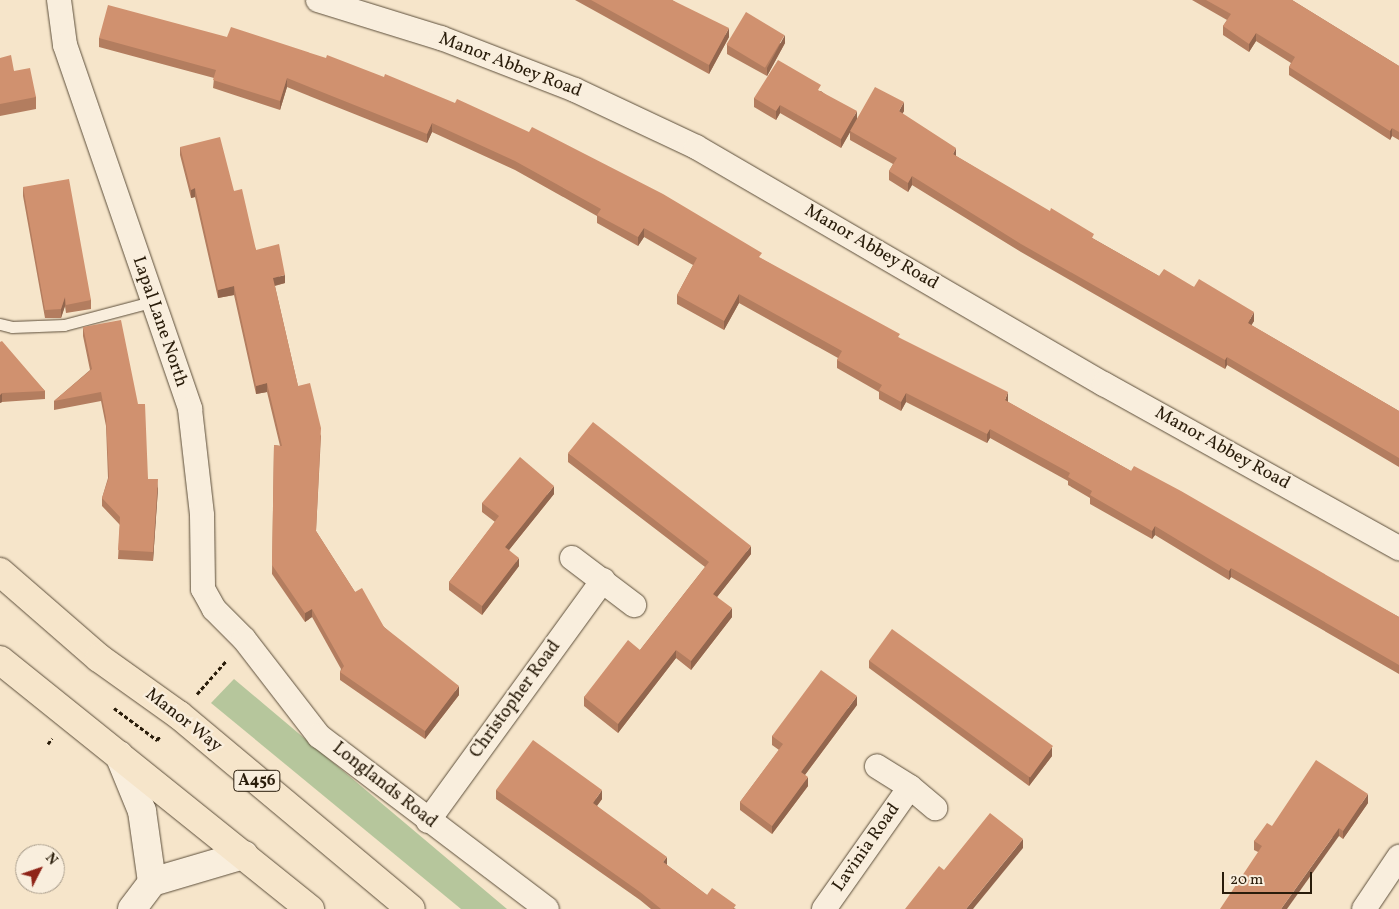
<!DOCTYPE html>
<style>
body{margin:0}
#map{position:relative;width:1399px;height:909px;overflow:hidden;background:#f6e5ca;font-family:Vollkorn,serif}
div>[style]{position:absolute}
.green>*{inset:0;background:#b6c69c}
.path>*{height:3px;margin-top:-1.5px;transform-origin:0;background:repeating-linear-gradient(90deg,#291c0a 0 4px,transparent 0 6.5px)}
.roads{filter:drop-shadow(0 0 1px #5c4e3a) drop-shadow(0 0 1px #5c4e3a)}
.service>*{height:11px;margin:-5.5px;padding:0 5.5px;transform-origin:5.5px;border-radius:5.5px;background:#f9eedd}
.minor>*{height:24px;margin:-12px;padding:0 12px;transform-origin:12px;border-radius:12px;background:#f9eedd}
.tertiary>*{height:28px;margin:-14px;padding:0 14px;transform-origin:14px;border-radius:14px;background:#f9eedd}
.trunk>*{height:28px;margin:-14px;padding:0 14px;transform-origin:14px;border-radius:14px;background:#f6e5ca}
.wall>*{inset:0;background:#b37d5f}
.shaded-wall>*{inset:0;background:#92664e}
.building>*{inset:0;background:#d0916f;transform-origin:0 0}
span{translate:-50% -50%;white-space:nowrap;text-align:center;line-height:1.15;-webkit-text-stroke:4.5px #f9eedd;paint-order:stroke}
.shield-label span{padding:1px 4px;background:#f9eedd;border:1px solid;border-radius:4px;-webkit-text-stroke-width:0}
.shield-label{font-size:16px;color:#291c0a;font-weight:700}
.street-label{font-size:18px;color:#291c0a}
.north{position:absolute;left:15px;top:844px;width:50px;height:50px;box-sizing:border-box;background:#f9eedd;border:1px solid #a69a89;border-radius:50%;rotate:49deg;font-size:14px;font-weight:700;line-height:20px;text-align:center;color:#291c0a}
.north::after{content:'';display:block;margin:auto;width:18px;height:22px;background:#8f2418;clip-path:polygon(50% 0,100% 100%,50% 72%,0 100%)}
.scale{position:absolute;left:1222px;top:872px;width:90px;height:22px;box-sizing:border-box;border:2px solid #291c0a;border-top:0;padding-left:6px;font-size:15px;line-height:18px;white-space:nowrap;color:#291c0a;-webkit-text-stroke:4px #f9eedd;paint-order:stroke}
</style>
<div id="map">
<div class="green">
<div style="clip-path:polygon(234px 679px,507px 909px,461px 909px,211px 703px)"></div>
</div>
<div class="path">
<div style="left:197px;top:694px;width:44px;rotate:-48.7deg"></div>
<div style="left:114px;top:708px;width:54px;rotate:36.7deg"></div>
<div style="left:157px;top:740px;width:5px;rotate:-53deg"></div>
<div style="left:48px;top:744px;width:7px;rotate:-56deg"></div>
</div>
<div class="roads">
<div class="service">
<div style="left:0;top:324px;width:12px;rotate:14deg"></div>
<div style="left:12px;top:327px;width:52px;rotate:-2.2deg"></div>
<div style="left:64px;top:325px;width:90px;rotate:-14.8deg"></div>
</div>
<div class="minor">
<div style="left:59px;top:0;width:45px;rotate:82.4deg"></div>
<div style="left:65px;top:45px;width:385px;rotate:71deg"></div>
<div style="left:190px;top:409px;width:107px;rotate:83.5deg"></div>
<div style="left:202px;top:515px;width:74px;rotate:89.2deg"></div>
<div style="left:203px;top:589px;width:23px;rotate:61deg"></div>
<div style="left:214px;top:609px;width:42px;rotate:45deg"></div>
<div style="left:244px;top:639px;width:123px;rotate:52.3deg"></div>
<div style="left:319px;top:736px;width:286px;rotate:37.2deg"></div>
<div style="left:318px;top:0;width:129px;rotate:17.2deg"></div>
<div style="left:441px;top:38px;width:144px;rotate:21.2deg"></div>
<div style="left:575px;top:90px;width:134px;rotate:25.2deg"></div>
<div style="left:696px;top:147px;width:472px;rotate:30.2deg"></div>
<div style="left:1104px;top:384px;width:338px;rotate:29.1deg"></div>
<div style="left:572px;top:558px;width:78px;rotate:37.2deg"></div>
<div style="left:910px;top:787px;width:33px;rotate:40deg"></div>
<div style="left:428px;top:821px;width:298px;rotate:-54deg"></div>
<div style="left:824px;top:909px;width:149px;rotate:-54.8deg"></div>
<div style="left:910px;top:787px;width:39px;rotate:-148deg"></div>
<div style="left:1364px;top:909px;width:63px;rotate:-56.1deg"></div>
</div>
<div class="tertiary">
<div style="left:119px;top:755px;width:61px;rotate:67.7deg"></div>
<div style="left:142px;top:811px;width:72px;rotate:82deg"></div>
<div style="left:132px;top:909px;width:34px;rotate:-53deg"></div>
<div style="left:152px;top:882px;width:96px;rotate:-16.4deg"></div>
</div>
<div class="trunk">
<div style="left:0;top:572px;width:131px;rotate:41deg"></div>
<div style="left:99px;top:658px;width:98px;rotate:35.5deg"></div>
<div style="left:179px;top:715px;width:302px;rotate:39.9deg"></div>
<div style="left:0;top:660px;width:398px;rotate:38.8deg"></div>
</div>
</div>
<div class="wall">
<div style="clip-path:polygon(575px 0,672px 0,729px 37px,709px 74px)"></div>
<div style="clip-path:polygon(1192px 0,1292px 0,1399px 66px,1399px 140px,1392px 136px,1390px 140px,1289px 75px,1289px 67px,1291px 63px,1256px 41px,1249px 52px,1223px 35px,1223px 26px,1227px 20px)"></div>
<div style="clip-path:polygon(227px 37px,762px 259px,1008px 401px,1008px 402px,1131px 471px,1399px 617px,1399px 674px,1231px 577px,1229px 580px,1155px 535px,1152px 539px,1090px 504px,1090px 498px,1068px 485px,1068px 481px,990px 438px,987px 443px,906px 402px,901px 411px,879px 399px,879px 392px,837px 368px,837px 360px,838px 358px,739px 303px,724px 330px,677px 304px,677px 295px,693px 265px,644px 237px,638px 246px,597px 223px,597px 216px,515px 170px,432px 132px,427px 143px,287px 87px,280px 110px,213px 88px,214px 78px,99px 47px,99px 38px)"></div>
<div style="clip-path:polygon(785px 43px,767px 76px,727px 54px,727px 45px)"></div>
<div style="clip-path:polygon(0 58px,14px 71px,36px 97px,36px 109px,0 116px)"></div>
<div style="clip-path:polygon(821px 91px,857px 119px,904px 111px,902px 114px,956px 156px,1094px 239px,1159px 276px,1194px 287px,1254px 321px,1251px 325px,1399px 411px,1399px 467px,1227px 365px,1225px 369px,1021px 252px,912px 185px,908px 192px,889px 180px,889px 171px,893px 164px,850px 140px,850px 132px,841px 148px,780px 113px,776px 120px,754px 107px,754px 98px)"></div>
<div style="clip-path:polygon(180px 147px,234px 191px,256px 250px,285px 283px,275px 286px,298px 386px,321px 436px,316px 531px,355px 592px,384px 627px,459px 695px,425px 739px,340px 680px,340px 672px,341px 669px,312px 617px,305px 622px,272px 574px,274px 445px,280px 446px,267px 392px,256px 394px,234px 295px,218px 298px,195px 197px,191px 198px,180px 155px)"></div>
<div style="clip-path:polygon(23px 187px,91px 300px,91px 309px,66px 313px,65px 306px,61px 318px,45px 318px,23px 196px)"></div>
<div style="clip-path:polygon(83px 327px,148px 479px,158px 488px,153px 561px,118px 559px,120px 525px,102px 506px,102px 498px,108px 478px,106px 426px,101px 401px,54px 410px,54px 401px,90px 370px,83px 336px)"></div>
<div style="clip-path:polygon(0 342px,45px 391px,45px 399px,2px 402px,0 403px)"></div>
<div style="clip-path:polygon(568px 453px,751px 554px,717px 597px,732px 617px,691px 670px,676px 658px,618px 733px,584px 706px,584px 697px,640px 650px,705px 567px,568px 462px)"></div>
<div style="clip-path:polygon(554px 494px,509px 550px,519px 566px,482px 615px,449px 590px,449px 582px,495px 522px,482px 512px,482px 503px)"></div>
<div style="clip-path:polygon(869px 660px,1052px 756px,1029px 786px,869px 668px)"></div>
<div style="clip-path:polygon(857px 705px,805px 775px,808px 786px,772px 834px,740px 810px,740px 802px,779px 750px,772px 745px,772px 736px)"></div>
<div style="clip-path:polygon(496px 790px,602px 799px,597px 806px,667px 865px,707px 895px,736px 909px,651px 909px,640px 900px,496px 799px)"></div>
<div style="clip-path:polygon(1368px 803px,1343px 839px,1339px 836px,1258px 852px,1254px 850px,1254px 841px,1272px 826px)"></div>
</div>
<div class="shaded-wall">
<div style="clip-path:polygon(729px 28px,729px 37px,709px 74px,709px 65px)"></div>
<div style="clip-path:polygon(1256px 33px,1256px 41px,1249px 52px,1249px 44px)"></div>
<div style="clip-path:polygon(785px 35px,785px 43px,767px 76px,767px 68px)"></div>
<div style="clip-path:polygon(287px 78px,287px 87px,280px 110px,280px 101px)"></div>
<div style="clip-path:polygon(904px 102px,904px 111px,899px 120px,899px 111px)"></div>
<div style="clip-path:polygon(780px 105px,780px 113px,776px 120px,776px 111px)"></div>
<div style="clip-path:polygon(857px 111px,857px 120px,841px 148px,841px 139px)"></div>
<div style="clip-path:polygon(432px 123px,432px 132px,427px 143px,427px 134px)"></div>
<div style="clip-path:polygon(1392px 128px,1392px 136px,1390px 140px,1390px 131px)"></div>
<div style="clip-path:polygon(956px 148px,956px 157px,953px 154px)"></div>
<div style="clip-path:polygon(912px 176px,912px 185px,908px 192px,908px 183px)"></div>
<div style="clip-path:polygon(195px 188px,195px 197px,191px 198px,191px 190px)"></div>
<div style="clip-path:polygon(644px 228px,644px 237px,638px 246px,638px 237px)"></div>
<div style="clip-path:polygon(285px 275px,285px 283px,273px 286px,273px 278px)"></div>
<div style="clip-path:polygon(234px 286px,234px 295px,218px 298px,218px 290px)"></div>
<div style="clip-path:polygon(739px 294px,739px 303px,724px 330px,724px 321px)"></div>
<div style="clip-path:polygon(65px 297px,65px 306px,61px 318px,61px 309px)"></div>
<div style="clip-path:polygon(1254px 312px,1254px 321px,1248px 331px,1248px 323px)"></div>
<div style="clip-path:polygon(1227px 357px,1227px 365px,1225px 369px,1225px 360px)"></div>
<div style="clip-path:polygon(267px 383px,267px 392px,256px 394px,256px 386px)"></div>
<div style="clip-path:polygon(1008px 392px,1008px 401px,1005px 408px,1005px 400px)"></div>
<div style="clip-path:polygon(2px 393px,2px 402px,0 403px,0 395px)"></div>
<div style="clip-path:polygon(906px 393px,906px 402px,901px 411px,901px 402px)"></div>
<div style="clip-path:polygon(990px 429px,990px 438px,987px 443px,987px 434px)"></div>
<div style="clip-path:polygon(158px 479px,158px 488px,153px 561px,153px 552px)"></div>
<div style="clip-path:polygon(554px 486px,554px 494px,505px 555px,505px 547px)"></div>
<div style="clip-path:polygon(1155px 526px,1155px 535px,1152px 539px,1152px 531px)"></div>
<div style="clip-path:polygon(751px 546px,751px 554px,713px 602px,713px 594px)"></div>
<div style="clip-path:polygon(519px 558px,519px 566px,482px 615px,482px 606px)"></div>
<div style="clip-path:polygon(1231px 568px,1231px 577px,1229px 580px,1229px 571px)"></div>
<div style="clip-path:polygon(732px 608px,732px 617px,691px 670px,691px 661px)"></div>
<div style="clip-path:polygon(312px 609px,312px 617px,305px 622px,305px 613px)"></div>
<div style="clip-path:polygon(676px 650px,676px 658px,618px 733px,618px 724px)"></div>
<div style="clip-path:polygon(459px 686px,459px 695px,425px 739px,425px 731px)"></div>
<div style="clip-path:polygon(857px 696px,857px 705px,801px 780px,801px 772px)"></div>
<div style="clip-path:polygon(1052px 747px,1052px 756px,1029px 786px,1029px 777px)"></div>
<div style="clip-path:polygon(808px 777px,808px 786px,772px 834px,772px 826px)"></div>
<div style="clip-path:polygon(602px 790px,602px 799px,593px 811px,593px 803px)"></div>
<div style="clip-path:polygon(1368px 794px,1368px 803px,1343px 839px,1343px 831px)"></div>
<div style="clip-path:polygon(1339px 828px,1339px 836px,1287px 909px,1281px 909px)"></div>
<div style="clip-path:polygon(1023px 839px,1023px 848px,973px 909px,966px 909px)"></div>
<div style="clip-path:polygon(667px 857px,667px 865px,663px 862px)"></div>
</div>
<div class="building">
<div style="clip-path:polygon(591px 0,672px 0,729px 28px,709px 65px)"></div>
<div style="clip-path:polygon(1206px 0,1292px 0,1399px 66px,1399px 132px,1392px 128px,1390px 131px,1289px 67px,1295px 57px,1256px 33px,1249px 44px,1223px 26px,1231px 14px)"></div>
<div style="clip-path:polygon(108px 5px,227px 37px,231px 27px,326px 58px,327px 55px,384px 77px,385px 74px,455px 103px,457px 99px,529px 132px,532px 127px,663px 194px,762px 253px,759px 257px,900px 334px,898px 337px,1008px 392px,1005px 400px,1131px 471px,1134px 466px,1181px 491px,1399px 617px,1399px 665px,1231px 568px,1229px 571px,1155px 526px,1152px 531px,1090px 495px,1092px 491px,1068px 477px,1070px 473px,990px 429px,987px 434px,906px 393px,901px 402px,879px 390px,882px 385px,837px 360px,842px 351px,739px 294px,724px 321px,677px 295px,697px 258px,644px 228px,638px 237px,597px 215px,601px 209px,515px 161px,432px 123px,427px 134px,287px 78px,280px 101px,213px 80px,216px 70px,99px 38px)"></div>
<div style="left:746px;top:12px;width:45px;height:38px;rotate:31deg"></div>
<div style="clip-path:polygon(11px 55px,14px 71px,30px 68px,36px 97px,0 104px,0 58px)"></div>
<div style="clip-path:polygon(778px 60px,821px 85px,818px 90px,857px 111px,841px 139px,780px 105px,776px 111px,754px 98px)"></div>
<div style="clip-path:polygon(875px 87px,904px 102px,899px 111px,956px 148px,953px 154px,1050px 211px,1051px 208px,1094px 234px,1092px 238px,1159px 276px,1164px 269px,1194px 287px,1199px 279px,1254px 312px,1248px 323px,1399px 411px,1399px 458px,1227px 357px,1225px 360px,1021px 244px,912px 176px,908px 183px,889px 171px,897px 158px,850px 131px)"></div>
<div style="clip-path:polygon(220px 137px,234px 191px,242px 189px,256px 250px,279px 244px,285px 275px,273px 278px,298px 386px,310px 383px,321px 428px,316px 531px,355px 592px,362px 588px,384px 627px,459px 686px,425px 731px,340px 672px,344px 666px,312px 609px,305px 613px,272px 565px,274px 445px,282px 446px,267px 383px,256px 386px,234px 286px,218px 290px,195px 188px,191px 190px,180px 147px)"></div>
<div style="clip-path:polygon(69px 179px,91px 300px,66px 305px,65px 297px,61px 309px,45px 310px,23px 187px)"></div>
<div style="clip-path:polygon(121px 320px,138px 404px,145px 404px,148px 479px,158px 479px,153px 552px,118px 550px,120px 517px,102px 498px,109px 477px,106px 418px,101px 392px,54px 401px,92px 369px,83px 327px)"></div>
<div style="clip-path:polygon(2px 341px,45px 391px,2px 393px,0 395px,0 342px)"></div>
<div style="clip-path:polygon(593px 422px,751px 546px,713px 594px,732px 608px,691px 661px,676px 650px,618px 724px,584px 697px,628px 640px,640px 650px,709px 562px,568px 453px)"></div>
<div style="clip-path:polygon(520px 457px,554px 486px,505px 547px,519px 558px,482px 606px,449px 582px,499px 516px,482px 503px)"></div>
<div style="left:892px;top:629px;width:199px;height:39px;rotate:36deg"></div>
<div style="clip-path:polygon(821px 670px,857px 696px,801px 772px,808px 777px,772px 826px,740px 802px,783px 744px,772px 736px)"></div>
<div style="clip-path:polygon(533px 740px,602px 790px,593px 803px,667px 857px,663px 862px,707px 895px,712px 888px,736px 905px,733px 909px,661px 909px,640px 892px,496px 790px)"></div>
<div style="clip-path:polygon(1316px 760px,1368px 794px,1343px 831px,1339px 828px,1281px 909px,1220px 909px,1262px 846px,1254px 841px,1267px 823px,1272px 826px)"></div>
<div style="clip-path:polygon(990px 813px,1023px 839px,966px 909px,905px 909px,939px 866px,944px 870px)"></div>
</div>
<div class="shield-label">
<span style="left:257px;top:781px">A456</span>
</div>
<div class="street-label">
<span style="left:510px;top:66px;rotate:21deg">Manor Abbey Road</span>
<span style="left:871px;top:248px;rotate:30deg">Manor Abbey Road</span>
<span style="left:159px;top:322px;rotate:71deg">Lapal Lane North</span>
<span style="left:1222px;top:449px;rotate:29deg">Manor Abbey Road</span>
<span style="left:516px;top:700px;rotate:-54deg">Christopher Road</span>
<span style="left:183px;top:721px;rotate:38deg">Manor Way</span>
<span style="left:384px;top:786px;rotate:38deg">Longlands Road</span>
<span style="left:867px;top:848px;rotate:-55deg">Lavinia Road</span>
</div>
<div class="north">N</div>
<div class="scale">20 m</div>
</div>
